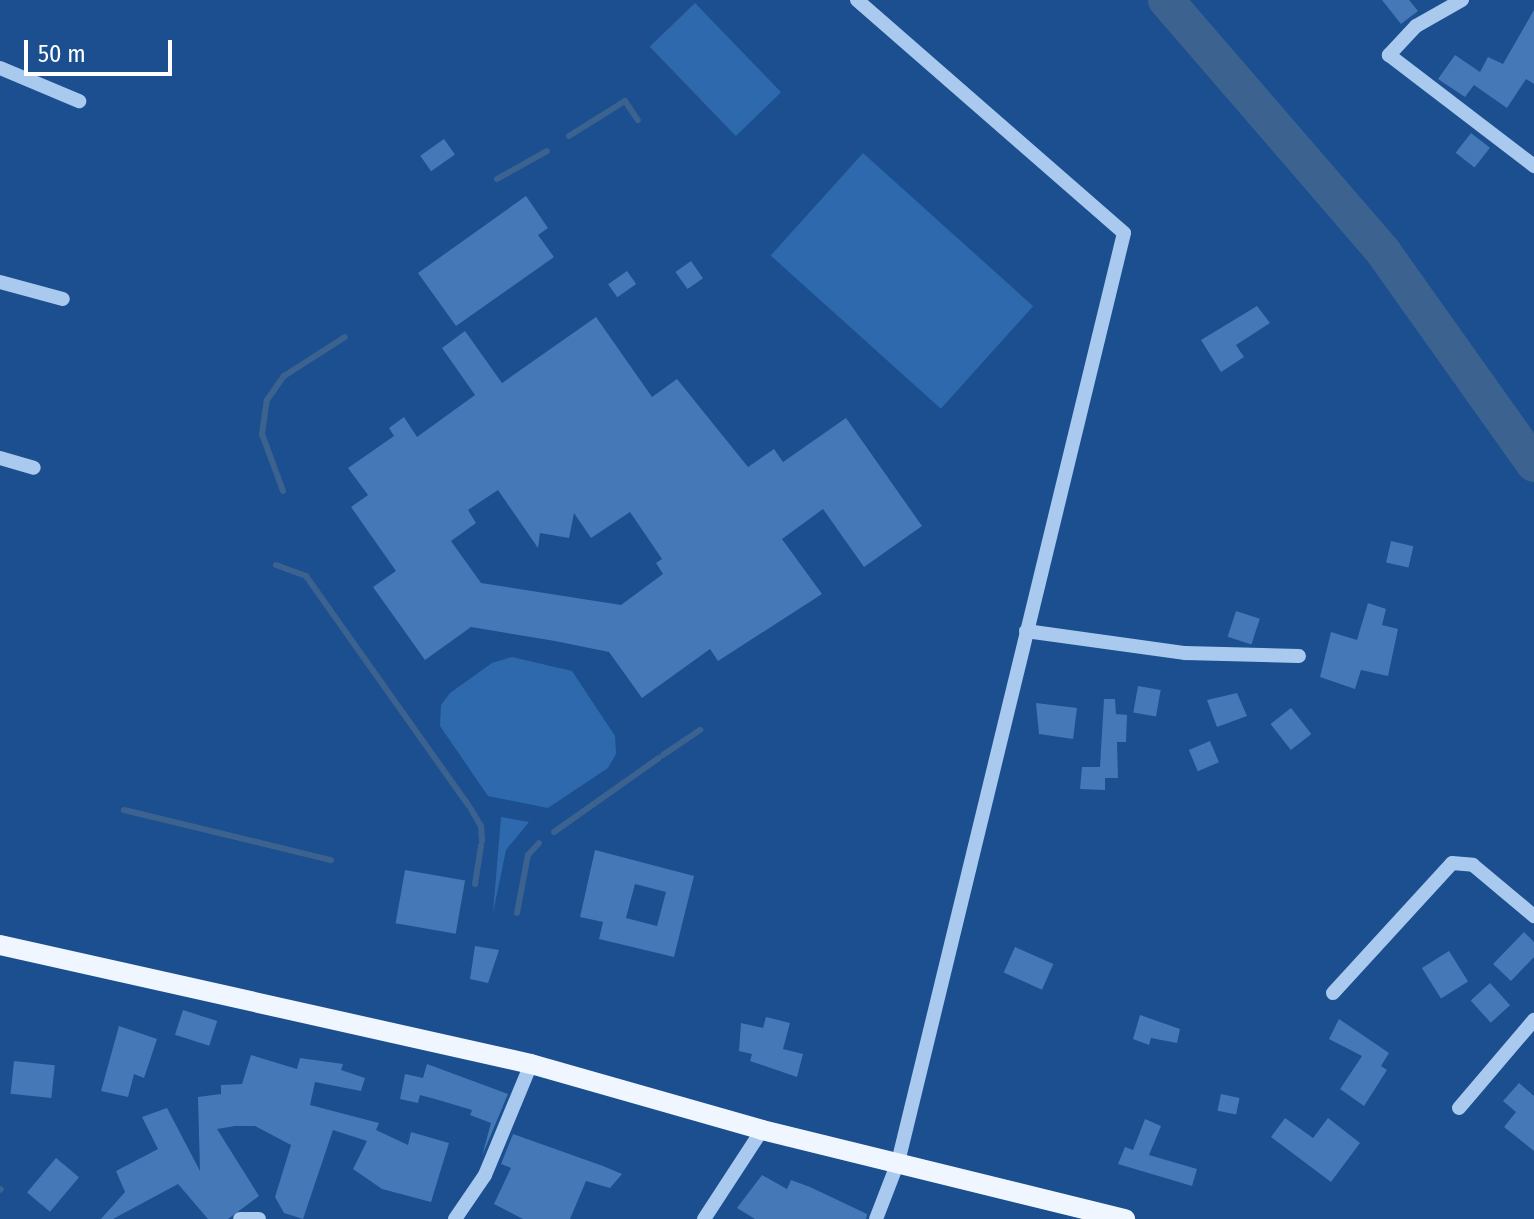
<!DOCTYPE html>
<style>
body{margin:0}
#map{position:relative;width:1534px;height:1219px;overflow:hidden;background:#1b4f8f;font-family:"Fira Sans Condensed",sans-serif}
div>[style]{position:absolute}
.green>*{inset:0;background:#2e69ad;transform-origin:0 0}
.stream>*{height:6px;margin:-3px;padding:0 3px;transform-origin:3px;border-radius:3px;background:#3c6290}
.river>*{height:36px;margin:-18px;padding:0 18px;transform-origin:18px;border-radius:18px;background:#3c6290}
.building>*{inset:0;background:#4478b7;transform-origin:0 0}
.minor>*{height:14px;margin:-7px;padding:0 7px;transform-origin:7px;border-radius:7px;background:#a9c9ee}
.major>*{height:20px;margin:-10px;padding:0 10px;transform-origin:10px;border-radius:10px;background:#f0f6ff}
span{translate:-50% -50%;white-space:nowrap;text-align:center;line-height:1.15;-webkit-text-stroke:6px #1b4f8f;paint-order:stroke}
.scale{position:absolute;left:24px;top:40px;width:148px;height:36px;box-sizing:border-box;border:4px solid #fff;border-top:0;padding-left:10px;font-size:24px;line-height:28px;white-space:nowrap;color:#fff;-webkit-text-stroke:6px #1b4f8f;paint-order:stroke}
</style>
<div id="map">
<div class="green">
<div style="left:695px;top:3px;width:124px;height:63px;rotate:46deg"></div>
<div style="left:863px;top:153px;width:229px;height:138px;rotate:42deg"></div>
<div style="clip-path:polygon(512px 657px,572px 671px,615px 736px,616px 754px,608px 768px,548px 808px,488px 796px,440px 726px,441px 705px,450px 693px,492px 663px)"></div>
<div style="clip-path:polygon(501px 817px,529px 822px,506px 850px,493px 913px)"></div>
</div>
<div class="stream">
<div style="left:569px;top:136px;width:66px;rotate:-32deg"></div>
<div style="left:625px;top:101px;width:23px;rotate:56deg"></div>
<div style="left:497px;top:179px;width:57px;rotate:-29.2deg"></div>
<div style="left:283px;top:491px;width:61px;rotate:-110.2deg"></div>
<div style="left:262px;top:434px;width:34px;rotate:-82deg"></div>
<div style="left:267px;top:400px;width:29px;rotate:-55deg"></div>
<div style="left:284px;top:376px;width:72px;rotate:-32.6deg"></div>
<div style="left:276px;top:565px;width:32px;rotate:20deg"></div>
<div style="left:306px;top:576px;width:281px;rotate:54.7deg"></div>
<div style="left:663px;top:755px;width:45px;rotate:-34deg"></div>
<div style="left:471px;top:809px;width:20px;rotate:60deg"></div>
<div style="left:481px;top:826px;width:15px;rotate:86deg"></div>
<div style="left:124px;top:810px;width:213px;rotate:13.6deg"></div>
<div style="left:554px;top:832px;width:128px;rotate:-35.2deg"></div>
<div style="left:475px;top:884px;width:39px;rotate:-81deg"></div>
<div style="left:517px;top:913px;width:59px;rotate:-79.3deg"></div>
<div style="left:528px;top:855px;width:16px;rotate:-47deg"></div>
<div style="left:0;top:1190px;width:1px;rotate:-45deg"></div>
</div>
<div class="river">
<div style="left:1166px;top:0;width:334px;rotate:49.2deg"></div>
<div style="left:1384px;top:253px;width:259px;rotate:54.6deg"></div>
</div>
<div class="building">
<div style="clip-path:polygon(1382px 0,1409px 0,1418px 11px,1401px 24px)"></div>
<div style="clip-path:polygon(1534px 10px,1534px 84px,1526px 79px,1507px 108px,1474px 85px,1465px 97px,1438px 79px,1455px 55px,1480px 72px,1488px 57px,1503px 64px)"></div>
<div style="left:1471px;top:133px;width:24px;height:25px;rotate:38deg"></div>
<div style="left:444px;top:139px;width:19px;height:29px;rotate:55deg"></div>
<div style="clip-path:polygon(526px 196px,548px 228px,538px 235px,554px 257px,456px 326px,418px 273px)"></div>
<div style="left:691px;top:261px;width:21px;height:19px;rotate:55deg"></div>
<div style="left:627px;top:271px;width:16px;height:23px;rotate:55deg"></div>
<div style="clip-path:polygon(1257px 306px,1270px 323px,1236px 345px,1244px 357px,1221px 372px,1201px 340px)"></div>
<div style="clip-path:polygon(evenodd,596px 317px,652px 397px,677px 379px,748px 467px,774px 449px,783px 462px,846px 418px,922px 526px,864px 567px,823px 509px,782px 539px,822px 594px,718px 661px,710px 649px,642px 698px,609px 652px,555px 641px,471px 627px,425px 660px,373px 587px,396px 571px,351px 507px,368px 495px,348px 468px,394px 436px,389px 428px,404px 417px,417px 437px,475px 395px,442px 348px,465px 331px,502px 383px,596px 317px,498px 490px,538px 548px,540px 533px,569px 538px,574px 513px,591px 538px,630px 512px,662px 559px,656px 563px,663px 574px,621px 605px,481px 583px,451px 541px,476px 523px,468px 510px,498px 490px)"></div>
<div style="left:1391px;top:541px;width:23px;height:22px;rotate:13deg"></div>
<div style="clip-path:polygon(1368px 603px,1386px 609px,1382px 625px,1398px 629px,1388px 676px,1361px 670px,1355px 689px,1320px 677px,1331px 632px,1357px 640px)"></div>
<div style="left:1236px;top:611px;width:25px;height:27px;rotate:18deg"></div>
<div style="left:1138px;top:686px;width:23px;height:27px;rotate:10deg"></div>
<div style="clip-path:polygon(1237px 693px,1247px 716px,1217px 727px,1207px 700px)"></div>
<div style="clip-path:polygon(1104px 699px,1115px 699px,1116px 714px,1127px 715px,1126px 742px,1117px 742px,1118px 778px,1105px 778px,1105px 790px,1080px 789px,1082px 767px,1100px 767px)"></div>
<div style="clip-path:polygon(1036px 703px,1077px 708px,1073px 739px,1039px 734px)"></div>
<div style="left:1291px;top:708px;width:33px;height:26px;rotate:52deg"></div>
<div style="left:1210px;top:741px;width:23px;height:23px;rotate:67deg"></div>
<div style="clip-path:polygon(evenodd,595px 850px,694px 876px,674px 957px,599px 939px,603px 922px,580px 917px,595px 850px,635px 884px,666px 892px,657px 926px,626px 918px,635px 884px)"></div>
<div style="left:405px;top:870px;width:61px;height:54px;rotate:10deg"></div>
<div style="clip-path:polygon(1524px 932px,1534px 942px,1534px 957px,1511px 981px,1493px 964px)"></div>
<div style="clip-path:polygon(475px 946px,499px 950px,488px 983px,470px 979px)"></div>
<div style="left:1015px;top:947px;width:42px;height:28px;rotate:24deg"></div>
<div style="left:1449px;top:951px;width:36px;height:32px;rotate:58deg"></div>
<div style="left:1490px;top:983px;width:30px;height:26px;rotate:48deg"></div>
<div style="left:183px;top:1010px;width:36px;height:26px;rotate:18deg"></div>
<div style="clip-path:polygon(1140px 1015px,1180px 1029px,1177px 1043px,1151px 1038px,1149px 1045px,1133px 1039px)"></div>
<div style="clip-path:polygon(766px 1017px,790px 1023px,783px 1049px,803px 1054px,797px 1077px,750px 1061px,752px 1054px,739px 1051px,741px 1023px,763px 1028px)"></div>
<div style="clip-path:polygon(1339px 1019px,1389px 1053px,1381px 1066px,1387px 1070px,1364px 1106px,1340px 1089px,1362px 1056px,1329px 1039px)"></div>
<div style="clip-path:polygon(119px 1026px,157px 1039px,144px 1078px,134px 1074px,128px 1097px,101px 1091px)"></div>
<div style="clip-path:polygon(251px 1055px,297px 1069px,300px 1058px,343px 1064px,341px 1070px,365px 1078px,361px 1091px,315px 1082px,310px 1105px,379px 1123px,376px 1130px,408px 1145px,411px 1132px,449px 1143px,431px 1202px,382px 1189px,353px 1169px,367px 1141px,333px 1130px,303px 1219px,284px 1213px,275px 1197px,291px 1145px,255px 1126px,235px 1126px,217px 1129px,259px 1196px,228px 1219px,208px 1219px,178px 1184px,113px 1219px,101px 1219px,125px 1192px,116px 1171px,158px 1149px,142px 1117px,167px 1108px,200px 1171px,198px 1097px,221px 1094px,221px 1085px,242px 1084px)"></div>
<div style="left:14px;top:1061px;width:41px;height:33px;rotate:6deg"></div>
<div style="clip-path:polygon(427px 1064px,508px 1094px,482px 1156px,491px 1123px,470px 1115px,472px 1110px,442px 1101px,420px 1095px,418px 1103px,400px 1099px,405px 1074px,423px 1078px)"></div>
<div style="clip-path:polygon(1519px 1083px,1534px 1096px,1534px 1151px,1504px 1127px,1516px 1112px,1503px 1101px)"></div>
<div style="left:1221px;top:1094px;width:19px;height:17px;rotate:12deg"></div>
<div style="clip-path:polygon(1285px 1118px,1313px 1138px,1328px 1118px,1360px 1143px,1331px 1182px,1271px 1137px)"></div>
<div style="clip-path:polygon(1145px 1119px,1161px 1126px,1149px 1155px,1197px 1169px,1192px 1186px,1118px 1164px,1125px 1147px,1133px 1150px)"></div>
<div style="clip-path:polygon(513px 1134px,603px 1166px,622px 1174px,610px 1188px,586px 1181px,570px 1219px,523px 1219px,494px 1204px,511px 1168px,501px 1164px)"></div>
<div style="left:56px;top:1158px;width:30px;height:45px;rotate:40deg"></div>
<div style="clip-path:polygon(762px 1175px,787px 1189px,791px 1180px,810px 1187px,867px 1214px,866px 1219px,755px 1219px,737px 1208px)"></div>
</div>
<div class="minor">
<div style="left:857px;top:0;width:354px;rotate:41.1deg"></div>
<div style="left:1124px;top:233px;width:956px;rotate:103.67deg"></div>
<div style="left:898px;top:1162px;width:61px;rotate:111.1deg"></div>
<div style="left:1462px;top:0;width:53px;rotate:150.5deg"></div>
<div style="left:1416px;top:26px;width:40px;rotate:133deg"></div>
<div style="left:1389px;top:55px;width:183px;rotate:37.4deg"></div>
<div style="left:0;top:68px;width:86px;rotate:22.7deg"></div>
<div style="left:0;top:282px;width:65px;rotate:15.1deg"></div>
<div style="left:0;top:458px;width:35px;rotate:16deg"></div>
<div style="left:1026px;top:631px;width:161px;rotate:7.9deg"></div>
<div style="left:1185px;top:653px;width:114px;rotate:1.5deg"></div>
<div style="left:1333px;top:993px;width:176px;rotate:-47.5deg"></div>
<div style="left:1452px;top:863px;width:21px;rotate:5deg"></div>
<div style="left:1473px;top:865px;width:80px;rotate:39.9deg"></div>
<div style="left:1459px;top:1108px;width:116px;rotate:-49.6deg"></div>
<div style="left:240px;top:1219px;width:19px"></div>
<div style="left:455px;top:1219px;width:53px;rotate:-55.7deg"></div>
<div style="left:485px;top:1175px;width:120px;rotate:-67.5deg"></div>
<div style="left:704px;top:1219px;width:106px;rotate:-56.9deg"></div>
</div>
<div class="major">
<div style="left:0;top:945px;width:544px;rotate:12.63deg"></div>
<div style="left:531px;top:1064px;width:240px;rotate:15.9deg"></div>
<div style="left:762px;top:1130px;width:374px;rotate:13.8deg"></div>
</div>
<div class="scale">50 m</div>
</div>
